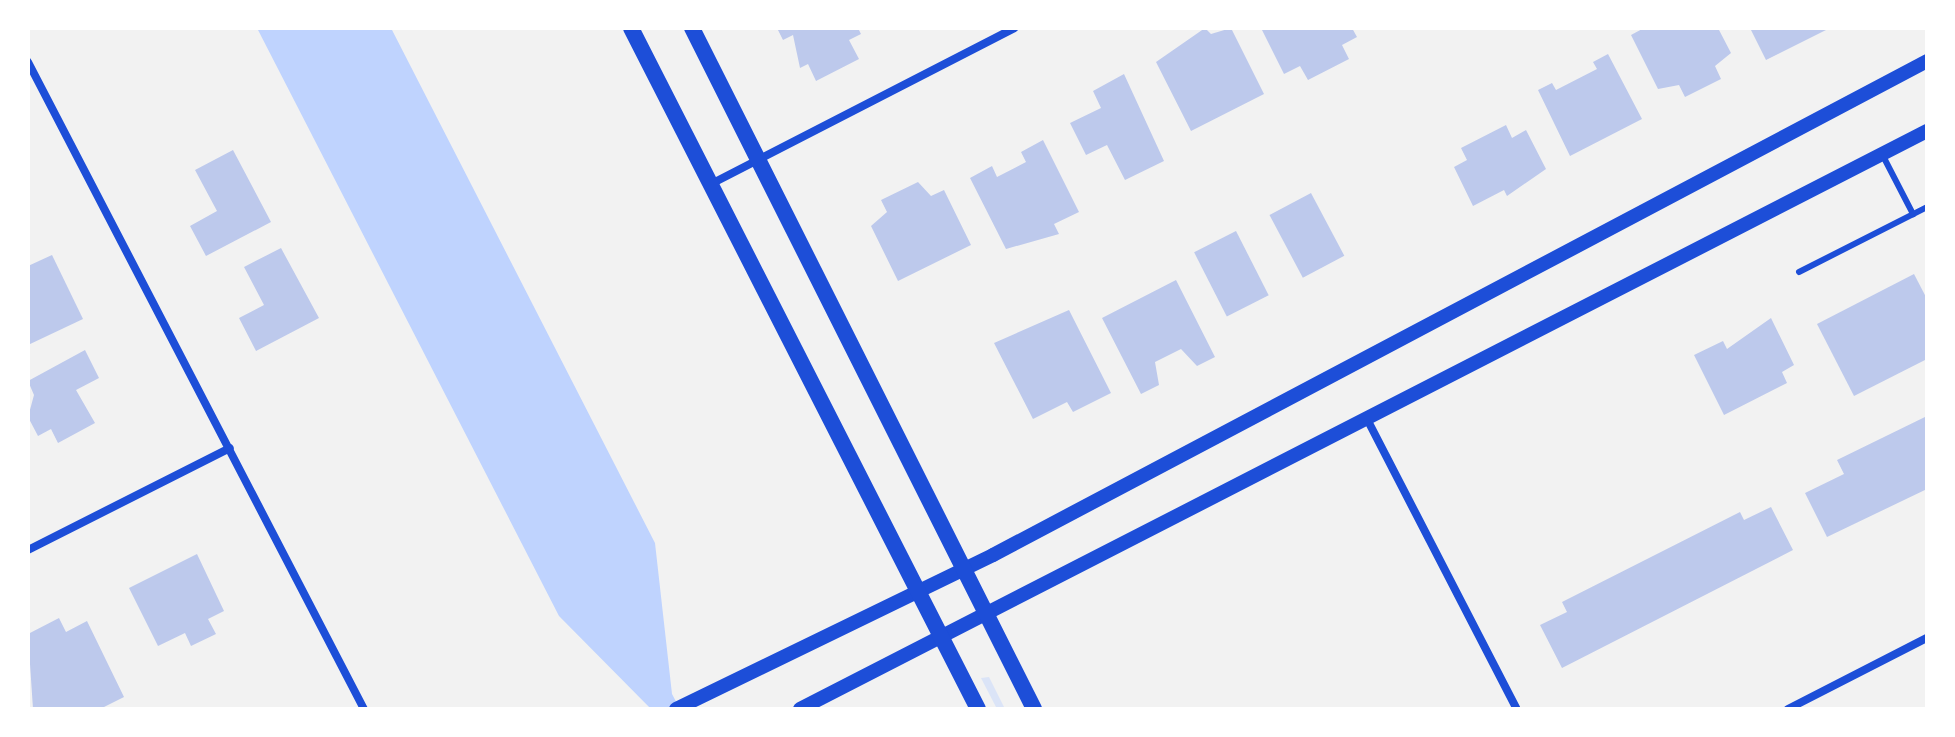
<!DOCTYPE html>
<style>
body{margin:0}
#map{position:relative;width:1955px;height:737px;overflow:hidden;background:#f2f2f2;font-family:"Source Sans 3",sans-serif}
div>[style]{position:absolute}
.green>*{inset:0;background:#dbe4f7}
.water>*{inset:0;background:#bfd3fe}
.building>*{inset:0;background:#bdc9ec;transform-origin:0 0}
.service>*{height:6px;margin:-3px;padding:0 3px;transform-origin:3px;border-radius:3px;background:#1d4ed8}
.minor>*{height:8px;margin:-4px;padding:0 4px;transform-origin:4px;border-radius:4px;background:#1d4ed8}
.tertiary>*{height:14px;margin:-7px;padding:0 7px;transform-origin:7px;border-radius:7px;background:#1d4ed8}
.secondary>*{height:16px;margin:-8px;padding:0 8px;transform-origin:8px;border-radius:8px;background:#1d4ed8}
span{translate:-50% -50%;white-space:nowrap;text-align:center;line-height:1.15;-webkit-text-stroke:8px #fff;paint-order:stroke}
.frame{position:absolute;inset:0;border:30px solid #fff;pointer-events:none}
</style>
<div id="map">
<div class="green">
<div style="clip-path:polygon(989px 677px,1005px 709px,997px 709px,981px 678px)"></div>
</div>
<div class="water">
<div style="clip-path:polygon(257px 28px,391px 28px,655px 543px,672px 694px,680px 709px,651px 709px,559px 616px)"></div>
</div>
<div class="building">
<div style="clip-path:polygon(777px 28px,858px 28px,861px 34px,849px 40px,859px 59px,816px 81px,808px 64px,800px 68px,793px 35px,783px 40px)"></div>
<div style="clip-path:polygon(1205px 28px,1211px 34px,1231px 28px,1264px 94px,1191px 131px,1156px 62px)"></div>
<div style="clip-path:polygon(1261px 28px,1352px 28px,1357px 37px,1342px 45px,1349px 59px,1308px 80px,1300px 66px,1284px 74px)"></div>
<div style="clip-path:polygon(1644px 28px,1718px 28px,1731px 53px,1715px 66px,1721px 79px,1685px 97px,1679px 85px,1658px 89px,1631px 35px)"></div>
<div style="clip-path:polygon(1750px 28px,1830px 28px,1766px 60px)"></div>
<div style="clip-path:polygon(1608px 54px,1642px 119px,1570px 156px,1538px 90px,1552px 83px,1556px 90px,1597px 69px,1593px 62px)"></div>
<div style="clip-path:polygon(1124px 74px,1164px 161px,1125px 180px,1107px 145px,1086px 155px,1070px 123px,1101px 108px,1093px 91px)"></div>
<div style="clip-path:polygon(1506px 125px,1512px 138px,1526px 130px,1546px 169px,1507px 196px,1504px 190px,1473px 206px,1454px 167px,1467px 160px,1461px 148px)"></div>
<div style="clip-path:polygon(1043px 140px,1079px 212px,1054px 224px,1059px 234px,1006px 249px,970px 178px,992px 166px,997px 177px,1026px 162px,1021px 152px)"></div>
<div style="clip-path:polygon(233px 150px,271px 222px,206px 256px,190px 226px,217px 211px,195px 170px)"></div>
<div style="clip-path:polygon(918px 182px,931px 196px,944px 190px,971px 245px,898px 281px,871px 226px,887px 212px,881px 200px)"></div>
<div style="left:1311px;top:193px;width:71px;height:47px;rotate:62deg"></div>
<div style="left:1236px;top:231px;width:72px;height:47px;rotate:63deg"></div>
<div style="clip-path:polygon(281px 248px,319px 318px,256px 351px,239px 318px,264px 305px,244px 267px)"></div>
<div style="clip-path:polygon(52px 255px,83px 319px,28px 345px,28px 266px)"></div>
<div style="clip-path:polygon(1914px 274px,1927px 299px,1927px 359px,1854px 396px,1817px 324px)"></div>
<div style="clip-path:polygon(1176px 280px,1215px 357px,1197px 366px,1181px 349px,1155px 362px,1159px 385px,1141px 394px,1102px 318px)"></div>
<div style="clip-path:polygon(1069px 310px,1111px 393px,1073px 412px,1067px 402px,1033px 419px,994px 343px)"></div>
<div style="clip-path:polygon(1771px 318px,1794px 365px,1782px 372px,1787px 383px,1724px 415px,1694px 355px,1723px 341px,1727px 349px)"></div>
<div style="clip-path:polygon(85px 350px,99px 378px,76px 390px,95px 423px,58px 443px,51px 429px,38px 436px,28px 417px,34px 395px,28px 381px)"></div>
<div style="clip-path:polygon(1927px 416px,1927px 489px,1827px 537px,1805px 493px,1844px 474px,1837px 460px)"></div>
<div style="clip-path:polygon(1771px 507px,1793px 550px,1562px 668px,1540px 625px,1567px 612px,1562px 602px,1740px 512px,1744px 520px)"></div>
<div style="clip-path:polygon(197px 554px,224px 611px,208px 619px,216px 634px,191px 646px,185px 633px,158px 646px,129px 588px)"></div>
<div style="clip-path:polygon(59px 618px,66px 632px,87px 621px,124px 697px,100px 709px,33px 709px,28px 634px)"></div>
</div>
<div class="service">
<div style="left:1882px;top:154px;width:68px;rotate:62.7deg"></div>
<div style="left:1799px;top:272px;width:144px;rotate:-26.9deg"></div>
</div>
<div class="minor">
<div style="left:28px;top:62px;width:729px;rotate:62.56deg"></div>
<div style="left:711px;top:184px;width:341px;rotate:-27.2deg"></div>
<div style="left:1367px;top:419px;width:326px;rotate:62.7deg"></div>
<div style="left:28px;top:550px;width:226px;rotate:-26.8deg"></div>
<div style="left:1788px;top:709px;width:156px;rotate:-27.1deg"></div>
</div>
<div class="tertiary">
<div style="left:676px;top:709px;width:352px;rotate:-25.9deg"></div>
<div style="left:993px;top:555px;width:1057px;rotate:-27.87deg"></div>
<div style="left:800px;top:709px;width:1267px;rotate:-27.15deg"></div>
</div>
<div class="secondary">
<div style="left:631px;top:28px;width:764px;rotate:63deg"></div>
<div style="left:692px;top:28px;width:762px;rotate:63.33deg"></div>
</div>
<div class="frame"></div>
</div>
